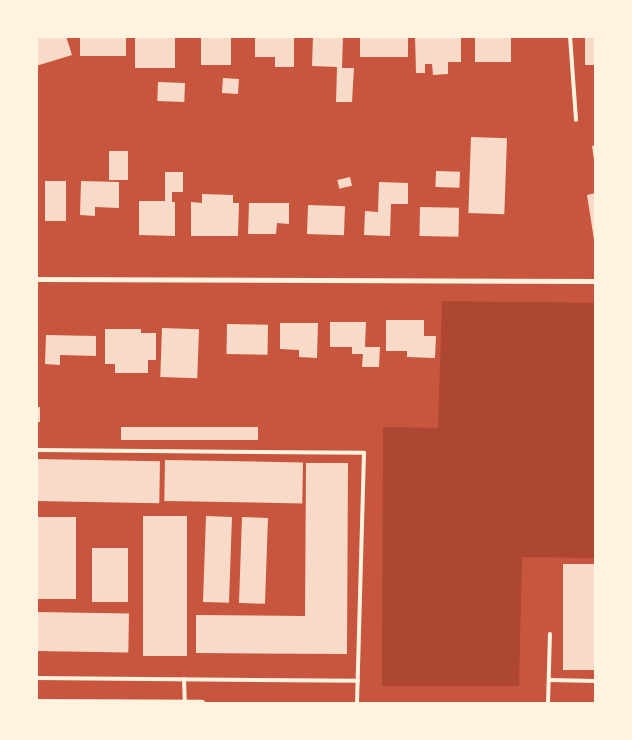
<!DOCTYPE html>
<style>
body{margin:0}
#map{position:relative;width:632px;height:740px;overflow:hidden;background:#c8553d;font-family:"Playfair Display",serif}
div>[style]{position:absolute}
.green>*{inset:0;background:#ae4732}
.building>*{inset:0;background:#f7dbc8;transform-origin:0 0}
.service>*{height:4px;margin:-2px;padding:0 2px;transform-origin:2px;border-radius:2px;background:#fff3e0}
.minor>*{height:5px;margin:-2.5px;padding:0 2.5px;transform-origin:2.5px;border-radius:2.5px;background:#fff3e0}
.tertiary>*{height:9px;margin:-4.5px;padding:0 4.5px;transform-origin:4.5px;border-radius:4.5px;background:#fff3e0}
span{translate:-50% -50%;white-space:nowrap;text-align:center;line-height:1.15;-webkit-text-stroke:5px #fff3e0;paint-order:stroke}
.frame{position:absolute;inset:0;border:38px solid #fff3e0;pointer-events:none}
</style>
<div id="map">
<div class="green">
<div style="clip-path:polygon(442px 301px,596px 303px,596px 558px,522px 557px,519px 686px,382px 686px,383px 427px,438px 428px)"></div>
</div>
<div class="building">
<div style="clip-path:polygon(40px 36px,66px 36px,72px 55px,36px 66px,36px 37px)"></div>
<div style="left:80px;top:36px;width:46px;height:20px"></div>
<div style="left:135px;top:36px;width:40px;height:32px"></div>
<div style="left:201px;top:36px;width:30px;height:29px"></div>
<div style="clip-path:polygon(255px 36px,294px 36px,294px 67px,275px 67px,275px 57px,255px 57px)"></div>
<div style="clip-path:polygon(313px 36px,343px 36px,342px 68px,354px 68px,352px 102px,336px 102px,337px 67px,312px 66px)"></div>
<div style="left:360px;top:36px;width:48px;height:21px"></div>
<div style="clip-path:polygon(415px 36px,461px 36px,461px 62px,448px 62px,448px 74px,433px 75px,432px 64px,425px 64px,425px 73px,416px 73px)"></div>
<div style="left:475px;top:36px;width:36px;height:26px"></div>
<div style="left:585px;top:37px;width:11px;height:28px"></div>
<div style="left:223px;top:78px;width:16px;height:15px;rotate:4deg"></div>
<div style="left:158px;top:82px;width:27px;height:19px;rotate:2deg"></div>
<div style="left:471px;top:137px;width:36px;height:76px;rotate:2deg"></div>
<div style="clip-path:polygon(596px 145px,596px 167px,595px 167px,592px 146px)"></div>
<div style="left:109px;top:151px;width:19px;height:29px"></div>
<div style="left:436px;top:171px;width:24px;height:16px;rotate:2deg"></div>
<div style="clip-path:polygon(165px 172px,183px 172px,183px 192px,172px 192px,172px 202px,175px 202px,175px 236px,139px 235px,139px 201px,165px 201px)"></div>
<div style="left:350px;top:177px;width:9px;height:13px;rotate:77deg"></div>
<div style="left:45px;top:181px;width:21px;height:40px"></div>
<div style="clip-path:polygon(81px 181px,119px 182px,119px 208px,95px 207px,95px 216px,80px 215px)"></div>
<div style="clip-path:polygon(379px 182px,408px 183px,408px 204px,391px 204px,390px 236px,364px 235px,365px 211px,378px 212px)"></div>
<div style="clip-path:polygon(596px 193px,596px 246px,595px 246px,587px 195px)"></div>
<div style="clip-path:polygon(202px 194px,233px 195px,233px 203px,239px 203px,238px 236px,191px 236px,191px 202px,202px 203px)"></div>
<div style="clip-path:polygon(249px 203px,289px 203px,289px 224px,277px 223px,276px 234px,248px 234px)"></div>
<div style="left:308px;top:205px;width:37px;height:29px;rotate:2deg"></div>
<div style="left:420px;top:207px;width:39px;height:29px;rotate:1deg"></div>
<div style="clip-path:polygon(386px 320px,424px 320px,424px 336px,436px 336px,435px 358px,407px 357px,407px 351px,386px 351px)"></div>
<div style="clip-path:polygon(330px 322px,366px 322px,365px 347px,380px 347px,379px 367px,362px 367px,363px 354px,352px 354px,352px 347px,330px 347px)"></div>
<div style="clip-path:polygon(280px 323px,318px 323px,317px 358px,299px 357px,299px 350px,280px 349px)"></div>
<div style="left:227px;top:324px;width:41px;height:30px;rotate:1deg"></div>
<div style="left:162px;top:328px;width:37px;height:49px;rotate:2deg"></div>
<div style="clip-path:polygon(105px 329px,141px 329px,141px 333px,156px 333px,156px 360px,148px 360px,148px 373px,115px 373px,115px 364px,105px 364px)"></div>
<div style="clip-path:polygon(46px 335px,96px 336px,96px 356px,60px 355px,60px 365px,45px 364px)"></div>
<div style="left:36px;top:407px;width:4px;height:15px"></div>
<div style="left:121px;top:427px;width:137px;height:13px"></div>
<div style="left:36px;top:459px;width:124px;height:42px;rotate:1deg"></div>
<div style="left:165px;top:460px;width:138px;height:41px;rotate:1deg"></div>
<div style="clip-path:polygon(306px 463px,348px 463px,347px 654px,196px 653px,196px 615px,305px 616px)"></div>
<div style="left:143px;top:516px;width:44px;height:140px"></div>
<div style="left:206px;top:516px;width:26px;height:86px;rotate:2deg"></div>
<div style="left:36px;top:517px;width:40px;height:82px"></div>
<div style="left:242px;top:517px;width:26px;height:86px;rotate:2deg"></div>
<div style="left:92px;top:548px;width:36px;height:54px"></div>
<div style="left:563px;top:564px;width:33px;height:106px"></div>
<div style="left:36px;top:612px;width:93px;height:39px;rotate:1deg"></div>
</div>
<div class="service">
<div style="left:570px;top:36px;width:84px;rotate:85.9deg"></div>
<div style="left:36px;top:450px;width:328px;rotate:0.5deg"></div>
<div style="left:364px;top:453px;width:251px;rotate:91.6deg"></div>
<div style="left:36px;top:678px;width:322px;rotate:0.5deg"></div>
<div style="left:184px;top:679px;width:24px;rotate:88deg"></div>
<div style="left:549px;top:680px;width:47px;rotate:1.2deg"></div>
<div style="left:548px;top:704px;width:70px;rotate:-88.4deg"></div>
</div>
<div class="minor">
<div style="left:36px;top:279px;width:560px;rotate:0.2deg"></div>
</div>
<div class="tertiary">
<div style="left:36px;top:703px;width:165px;rotate:0.3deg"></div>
</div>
<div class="frame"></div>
</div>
